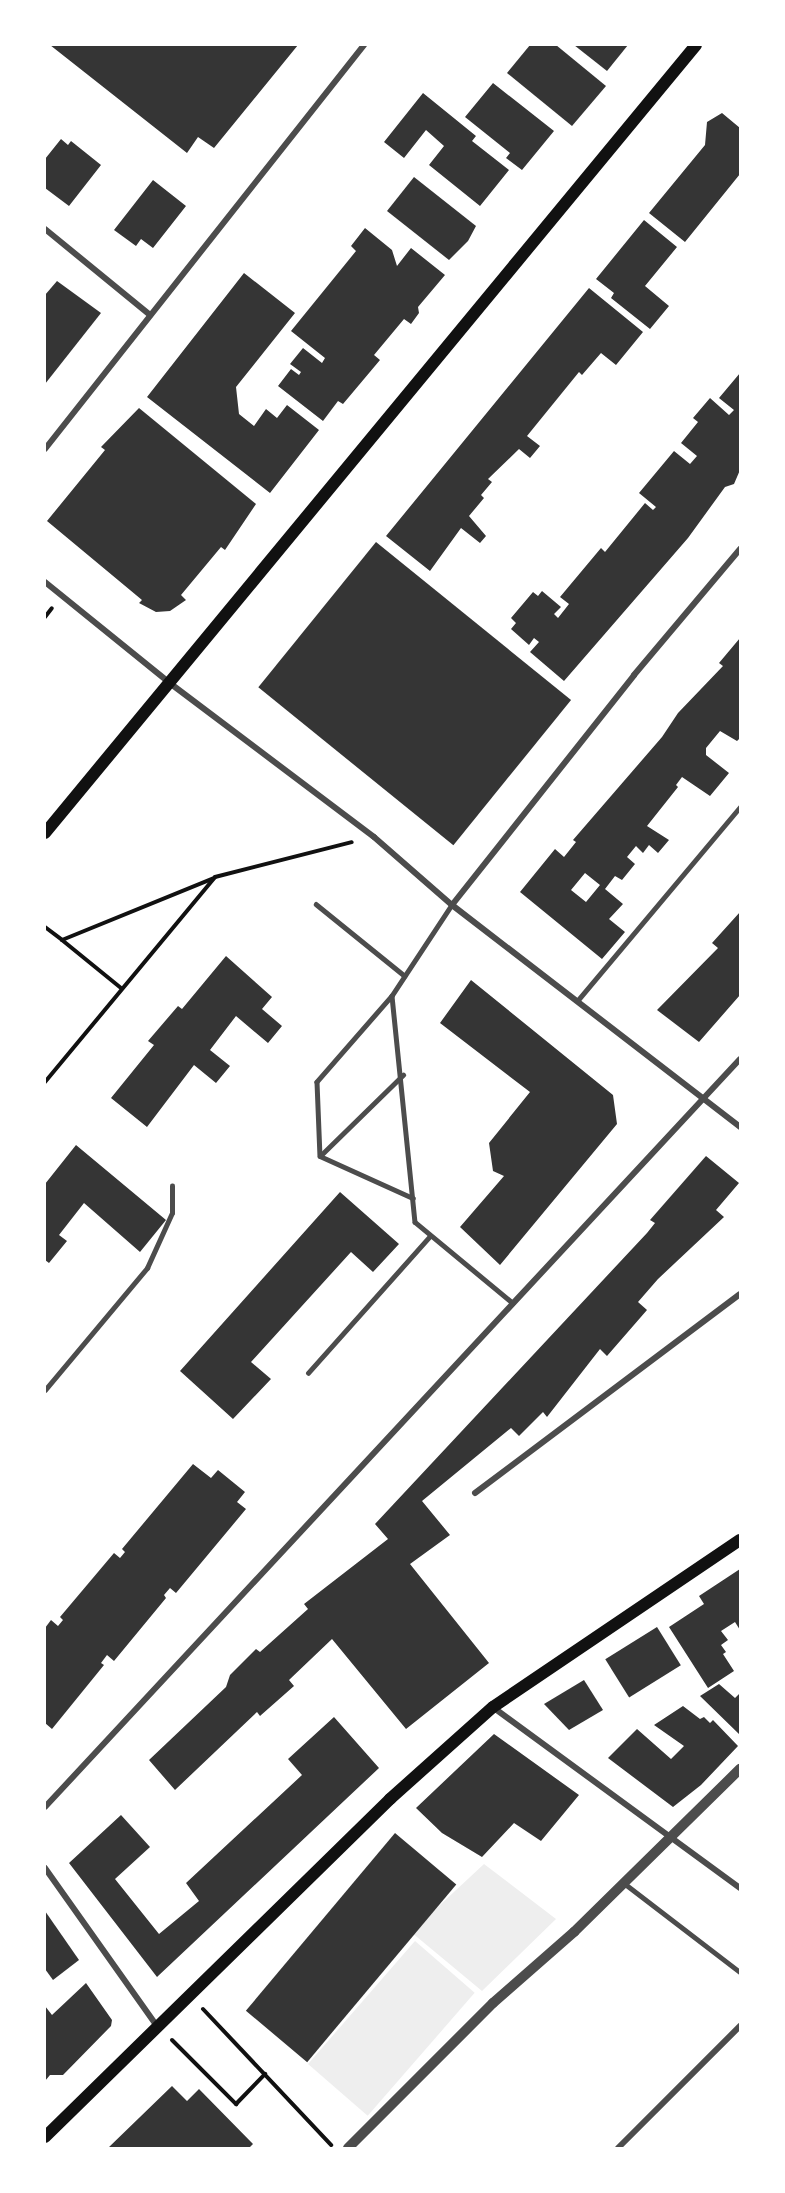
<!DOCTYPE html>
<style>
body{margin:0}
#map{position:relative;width:785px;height:2193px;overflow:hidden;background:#fff;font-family:"Varela Round",sans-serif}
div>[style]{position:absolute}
.green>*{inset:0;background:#eee;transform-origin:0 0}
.building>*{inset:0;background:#353535;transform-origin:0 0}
.path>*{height:4px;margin:-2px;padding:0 2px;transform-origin:2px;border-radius:2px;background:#111}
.service>*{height:4.5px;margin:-2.25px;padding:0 2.25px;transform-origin:2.25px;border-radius:2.25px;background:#4c4c4c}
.minor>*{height:6px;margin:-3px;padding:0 3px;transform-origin:3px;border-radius:3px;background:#4c4c4c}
.tertiary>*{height:10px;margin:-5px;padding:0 5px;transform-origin:5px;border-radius:5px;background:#4c4c4c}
.secondary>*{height:12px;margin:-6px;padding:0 6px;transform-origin:6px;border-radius:6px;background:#111}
span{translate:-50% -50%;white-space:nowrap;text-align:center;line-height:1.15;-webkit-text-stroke:4.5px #fff;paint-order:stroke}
.frame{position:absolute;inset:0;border:46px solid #fff;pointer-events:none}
</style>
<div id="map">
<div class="green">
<div style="clip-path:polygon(484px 1864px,556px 1919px,482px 1991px,411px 1932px)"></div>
<div style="left:415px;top:1941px;width:79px;height:163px;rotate:41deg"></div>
</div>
<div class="building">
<div style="clip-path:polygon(50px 45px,298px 45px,214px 148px,198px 137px,187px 153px)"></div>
<div style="clip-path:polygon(530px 45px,556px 45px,606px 86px,572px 126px,507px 73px)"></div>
<div style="clip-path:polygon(574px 45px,628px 45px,607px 71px)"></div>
<div style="clip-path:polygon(493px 83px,554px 131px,522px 170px,506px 158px,510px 153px,465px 117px)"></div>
<div style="clip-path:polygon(423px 93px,476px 136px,472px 141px,509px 170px,480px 206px,429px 165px,444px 146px,426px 130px,404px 158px,384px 142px)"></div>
<div style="clip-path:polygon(722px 113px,740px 128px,740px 174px,685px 242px,649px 213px,705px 145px,707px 122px)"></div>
<div style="clip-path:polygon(61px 139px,68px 145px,71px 141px,101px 165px,69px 206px,45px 188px,45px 159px)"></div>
<div style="clip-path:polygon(414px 177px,476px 226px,468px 241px,449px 260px,387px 211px)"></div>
<div style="clip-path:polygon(153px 180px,186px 206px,153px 248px,141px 239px,136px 246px,114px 230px)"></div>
<div style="clip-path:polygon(644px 220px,677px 247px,645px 286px,669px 306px,650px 329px,611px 298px,614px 293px,596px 279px)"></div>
<div style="clip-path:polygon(365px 228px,392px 250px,397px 266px,411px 248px,445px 275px,418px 307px,419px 313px,411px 324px,404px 319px,374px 355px,380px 360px,343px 404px,338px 401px,323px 421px,278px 386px,291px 369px,299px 375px,301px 372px,290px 364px,303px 348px,322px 363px,325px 358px,291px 331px,356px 251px,351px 246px)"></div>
<div style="clip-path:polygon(244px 273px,295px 313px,236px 387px,239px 414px,254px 426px,266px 409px,277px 418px,287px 405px,319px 430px,270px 493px,147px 397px)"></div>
<div style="clip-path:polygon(57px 281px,101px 313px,45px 384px,45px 295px)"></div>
<div style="clip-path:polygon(589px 288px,643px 332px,616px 365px,601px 353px,582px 375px,579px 372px,527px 436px,540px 446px,530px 458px,519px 449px,488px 479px,492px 482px,481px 495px,484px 498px,469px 516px,486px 536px,480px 543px,461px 528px,430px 571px,386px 536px)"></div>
<div style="clip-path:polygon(740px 373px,740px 470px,734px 484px,725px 487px,688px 538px,564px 681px,530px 652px,539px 642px,534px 638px,529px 645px,511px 629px,516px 623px,511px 618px,533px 592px,538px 596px,542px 591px,561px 607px,554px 614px,558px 618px,569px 604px,560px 597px,601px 548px,605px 552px,645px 503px,653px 510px,656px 507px,639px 493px,674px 451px,690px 464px,697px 456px,681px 443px,698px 422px,693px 418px,710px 398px,729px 415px,734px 410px,719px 398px)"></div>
<div style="clip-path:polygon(139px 408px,256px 504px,225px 550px,221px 547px,181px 595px,186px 600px,170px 611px,156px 612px,139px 603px,142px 600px,47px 521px,105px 450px,101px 447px)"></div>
<div style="left:376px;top:542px;width:251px;height:187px;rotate:39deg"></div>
<div style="clip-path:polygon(evenodd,740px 638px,740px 738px,737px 741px,720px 731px,706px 748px,706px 755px,729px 773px,710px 796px,682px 777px,676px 785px,678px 787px,647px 826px,669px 840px,658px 853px,649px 845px,643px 853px,636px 846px,627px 857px,635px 864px,622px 880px,615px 876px,605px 889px,623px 904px,609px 919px,625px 932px,602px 959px,520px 892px,555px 849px,564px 857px,576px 842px,573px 840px,662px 737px,678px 713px,723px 666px,719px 663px,740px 638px,585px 873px,600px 885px,586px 902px,571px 890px,585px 873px)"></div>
<div style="clip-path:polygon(740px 912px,740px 995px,699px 1042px,657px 1010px,718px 948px,712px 943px)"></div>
<div style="clip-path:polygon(226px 956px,272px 997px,262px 1009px,282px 1026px,268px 1043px,236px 1016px,210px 1050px,230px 1066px,216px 1083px,194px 1065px,147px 1127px,111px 1098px,154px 1045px,148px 1041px,178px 1006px,182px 1009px)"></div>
<div style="clip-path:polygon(471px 980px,613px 1095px,617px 1124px,500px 1265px,460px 1227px,504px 1176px,493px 1171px,489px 1143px,530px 1092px,440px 1023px)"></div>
<div style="clip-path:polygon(76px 1145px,166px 1220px,140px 1252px,84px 1203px,59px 1235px,67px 1241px,49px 1263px,45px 1260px,45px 1184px)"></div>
<div style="clip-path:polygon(706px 1156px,739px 1183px,716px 1210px,724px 1217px,658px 1279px,638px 1302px,647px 1310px,607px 1356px,600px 1349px,547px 1417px,543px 1412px,519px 1436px,511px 1428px,422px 1501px,450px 1535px,410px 1564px,489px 1663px,406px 1729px,332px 1639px,289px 1680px,294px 1686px,260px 1716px,257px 1712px,175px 1790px,149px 1760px,226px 1687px,230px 1675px,256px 1649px,260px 1652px,308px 1609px,304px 1604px,388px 1539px,375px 1524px,647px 1233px,655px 1223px,650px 1220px)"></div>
<div style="clip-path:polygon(340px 1192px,399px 1244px,373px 1272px,351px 1252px,251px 1362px,271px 1379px,233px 1419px,180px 1371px)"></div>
<div style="clip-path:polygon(193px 1464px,211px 1478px,218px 1470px,245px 1492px,237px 1502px,246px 1509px,176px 1593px,170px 1588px,164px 1595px,166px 1598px,114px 1661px,107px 1655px,101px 1663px,104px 1665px,52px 1729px,45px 1723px,45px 1628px,51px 1620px,58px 1626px,63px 1620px,60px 1617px,114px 1553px,120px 1558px,125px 1552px,122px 1549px)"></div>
<div style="clip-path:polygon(740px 1569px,740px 1630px,735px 1622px,721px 1631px,728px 1640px,721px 1645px,726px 1652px,723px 1654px,734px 1671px,708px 1688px,669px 1627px,704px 1604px,699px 1596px)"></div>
<div style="left:657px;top:1627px;width:45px;height:61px;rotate:58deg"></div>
<div style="clip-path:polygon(584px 1680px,603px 1710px,569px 1730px,544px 1704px)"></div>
<div style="clip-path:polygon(719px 1684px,735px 1698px,740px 1693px,740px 1735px,700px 1696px)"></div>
<div style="clip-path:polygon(683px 1706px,700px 1719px,704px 1717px,710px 1723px,713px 1720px,738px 1746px,701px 1785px,673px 1807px,608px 1758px,637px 1729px,671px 1759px,684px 1746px,654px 1725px)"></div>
<div style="clip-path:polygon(334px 1717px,379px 1768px,157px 1977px,69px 1863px,121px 1815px,150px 1847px,115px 1879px,159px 1934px,199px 1901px,186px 1883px,302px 1775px,288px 1759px)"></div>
<div style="clip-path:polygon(494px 1734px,579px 1795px,541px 1841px,514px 1823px,482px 1857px,442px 1833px,416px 1808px)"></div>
<div style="left:395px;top:1833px;width:80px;height:232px;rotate:40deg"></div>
<div style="clip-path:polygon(45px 1911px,79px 1960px,53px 1980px,45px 1969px)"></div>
<div style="clip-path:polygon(86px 1983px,112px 2020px,111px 2026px,63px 2075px,50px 2075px,45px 2081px,45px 2006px,52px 2015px)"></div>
<div style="clip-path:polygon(172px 2086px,187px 2101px,199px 2089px,253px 2144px,249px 2148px,108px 2148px)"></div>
</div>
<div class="path">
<div style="left:45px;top:617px;width:11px;rotate:-52deg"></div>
<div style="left:45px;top:927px;width:21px;rotate:37deg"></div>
<div style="left:62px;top:940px;width:164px;rotate:-22.2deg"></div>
<div style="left:62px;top:940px;width:76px;rotate:39.1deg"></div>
<div style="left:45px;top:1082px;width:266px;rotate:-50.3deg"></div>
<div style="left:215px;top:877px;width:141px;rotate:-14.3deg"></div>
<div style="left:203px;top:2009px;width:187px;rotate:46.7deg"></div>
<div style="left:172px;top:2040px;width:91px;rotate:45deg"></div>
<div style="left:236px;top:2104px;width:42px;rotate:-46deg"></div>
</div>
<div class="service">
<div style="left:316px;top:904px;width:114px;rotate:39deg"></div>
<div style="left:452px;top:905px;width:109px;rotate:123.4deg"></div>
<div style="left:392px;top:996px;width:227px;rotate:84.2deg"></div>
<div style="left:415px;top:1222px;width:127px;rotate:39.6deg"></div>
<div style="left:392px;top:996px;width:114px;rotate:131.1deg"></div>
<div style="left:317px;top:1082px;width:74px;rotate:87.7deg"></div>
<div style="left:320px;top:1156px;width:102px;rotate:24.3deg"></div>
<div style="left:578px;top:1000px;width:252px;rotate:-50deg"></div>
<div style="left:320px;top:1156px;width:116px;rotate:-44.3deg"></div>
<div style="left:308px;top:1373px;width:182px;rotate:-48.3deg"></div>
<div style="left:45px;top:1390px;width:159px;rotate:-50.1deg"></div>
<div style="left:147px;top:1268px;width:60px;rotate:-65.6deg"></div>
<div style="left:172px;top:1213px;width:27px;rotate:-90deg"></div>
<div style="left:624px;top:1883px;width:146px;rotate:37.5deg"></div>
</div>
<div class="minor">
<div style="left:45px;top:229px;width:136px;rotate:39.3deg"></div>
<div style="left:45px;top:449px;width:515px;rotate:-51.71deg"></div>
<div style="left:45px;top:582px;width:162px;rotate:39deg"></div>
<div style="left:171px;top:684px;width:254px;rotate:37deg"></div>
<div style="left:374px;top:837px;width:103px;rotate:41.1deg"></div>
<div style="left:452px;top:905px;width:364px;rotate:37.6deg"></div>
<div style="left:452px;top:905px;width:293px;rotate:-51.6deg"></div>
<div style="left:634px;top:675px;width:165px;rotate:-49.9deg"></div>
<div style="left:475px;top:1493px;width:331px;rotate:-36.9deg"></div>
<div style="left:494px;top:1708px;width:305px;rotate:36.2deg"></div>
<div style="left:45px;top:1807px;width:1021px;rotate:-47.1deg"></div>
<div style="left:45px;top:1868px;width:194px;rotate:54.7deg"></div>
<div style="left:618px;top:2148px;width:173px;rotate:-45deg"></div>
</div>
<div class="tertiary">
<div style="left:348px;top:2148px;width:205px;rotate:-45deg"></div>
<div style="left:493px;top:2003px;width:108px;rotate:-41.2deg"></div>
<div style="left:574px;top:1932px;width:233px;rotate:-44.5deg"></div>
</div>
<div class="secondary">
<div style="left:45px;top:833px;width:1022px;rotate:-50.44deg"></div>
<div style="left:45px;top:2137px;width:483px;rotate:-44.4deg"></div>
<div style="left:390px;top:1799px;width:138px;rotate:-41.8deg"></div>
<div style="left:493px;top:1707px;width:298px;rotate:-34.1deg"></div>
</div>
<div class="frame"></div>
</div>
